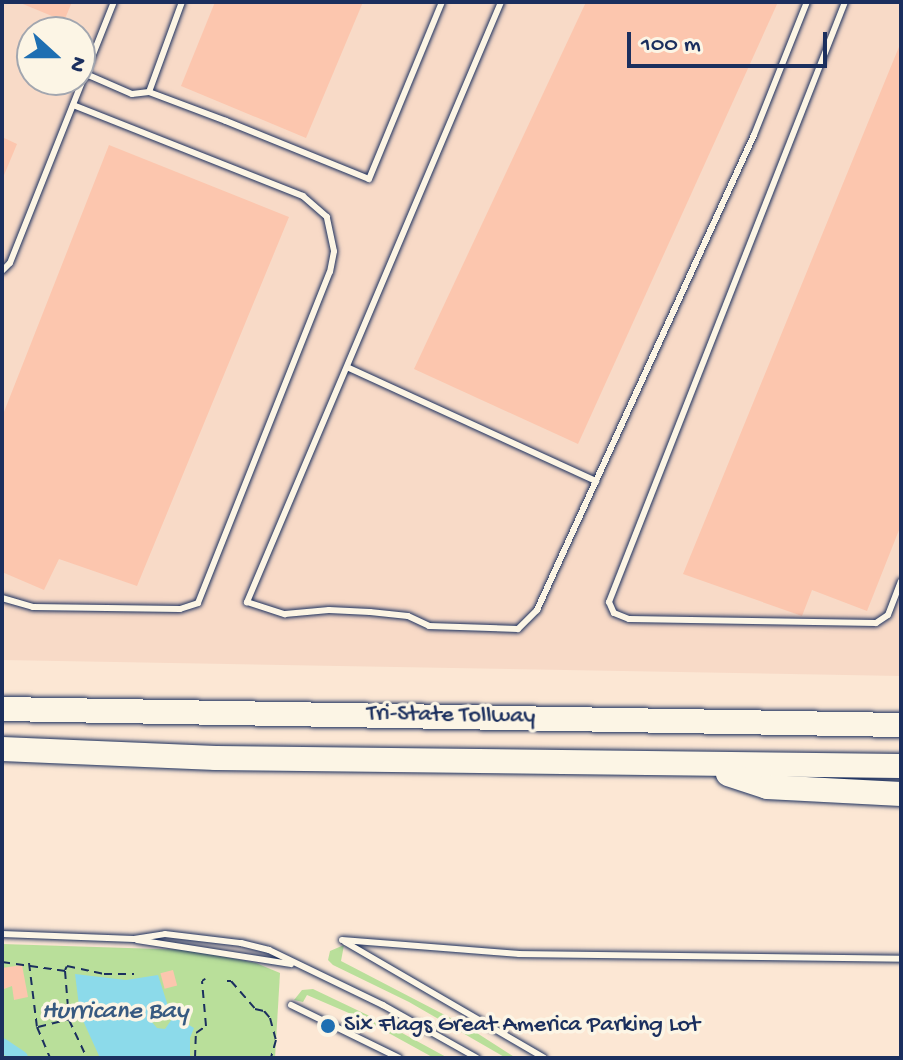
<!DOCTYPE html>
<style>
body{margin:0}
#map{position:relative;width:903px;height:1060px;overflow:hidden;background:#fce7d4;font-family:"Gochi Hand",sans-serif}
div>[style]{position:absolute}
.built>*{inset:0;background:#f8dac7}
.green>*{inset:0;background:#b9df9a}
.water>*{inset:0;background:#8cdaea}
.canal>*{height:14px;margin:-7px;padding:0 7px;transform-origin:7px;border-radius:7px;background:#8cdaea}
.building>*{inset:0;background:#fcc6ae;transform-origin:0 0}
.path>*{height:2px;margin-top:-1px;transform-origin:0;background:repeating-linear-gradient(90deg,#1b2f5e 0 8px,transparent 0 14px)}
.roads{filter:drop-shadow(0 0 2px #1b2f5e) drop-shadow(0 0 2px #1b2f5e)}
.service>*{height:6px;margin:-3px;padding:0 3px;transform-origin:3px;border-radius:3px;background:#fcf5e5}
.motorway>*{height:24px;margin:-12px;padding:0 12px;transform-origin:12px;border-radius:12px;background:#fcf5e5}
.dots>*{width:22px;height:22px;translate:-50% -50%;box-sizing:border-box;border:4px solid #fcf5e5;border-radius:50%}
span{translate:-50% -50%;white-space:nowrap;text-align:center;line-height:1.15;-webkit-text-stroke:7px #fcf5e5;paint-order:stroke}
.street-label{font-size:24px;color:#1b2f5e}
.poi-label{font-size:24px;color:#1b2f5e}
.left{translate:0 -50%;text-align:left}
.water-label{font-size:26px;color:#375a81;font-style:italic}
.frame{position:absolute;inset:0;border:4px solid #1b2f5e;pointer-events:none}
.north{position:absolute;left:16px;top:16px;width:80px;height:80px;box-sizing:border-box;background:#fcf5e5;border:2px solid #a2a6af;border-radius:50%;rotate:111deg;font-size:22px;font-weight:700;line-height:32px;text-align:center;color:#1b2f5e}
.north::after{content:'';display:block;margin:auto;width:28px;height:36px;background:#1f6fb2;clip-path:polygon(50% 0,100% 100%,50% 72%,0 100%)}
.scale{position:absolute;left:627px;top:32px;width:200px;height:36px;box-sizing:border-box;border:4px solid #1b2f5e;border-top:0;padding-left:10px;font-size:24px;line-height:28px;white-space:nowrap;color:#1b2f5e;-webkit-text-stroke:6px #fcf5e5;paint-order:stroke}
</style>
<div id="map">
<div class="built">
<div style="clip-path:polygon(evenodd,2px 2px,901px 2px,901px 676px,2px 660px,2px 2px,32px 32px,80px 32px,80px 80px,32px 80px,32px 32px)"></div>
</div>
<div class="green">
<div style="clip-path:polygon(2px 944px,191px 950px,256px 963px,280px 973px,275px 1058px,2px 1058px)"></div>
<div style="clip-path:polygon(344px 945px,341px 961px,466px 1026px,516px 1058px,506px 1058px,409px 1002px,333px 965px,328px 960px,330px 951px)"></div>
<div style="clip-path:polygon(313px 989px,380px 1021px,448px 1058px,434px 1058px,365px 1020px,307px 995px,303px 1002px,294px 1000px,302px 990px)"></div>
</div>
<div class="water">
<div style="clip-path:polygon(75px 974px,126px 980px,158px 975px,169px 1009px,151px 1016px,151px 1021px,157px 1028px,165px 1029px,174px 1016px,194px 1028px,190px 1038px,190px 1058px,100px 1058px,80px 1014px)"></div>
</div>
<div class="canal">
<div style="left:2px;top:1045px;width:23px;rotate:34deg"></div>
</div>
<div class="building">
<div style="clip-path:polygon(18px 2px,72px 2px,64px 21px)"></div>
<div style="clip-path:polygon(215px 2px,363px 2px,306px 138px,181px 86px)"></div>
<div style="clip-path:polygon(586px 2px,778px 2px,578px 444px,414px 369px)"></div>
<div style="clip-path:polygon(901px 42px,901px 525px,867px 611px,812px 590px,802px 616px,683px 574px)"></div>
<div style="clip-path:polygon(2px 137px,17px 144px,2px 180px)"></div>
<div style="clip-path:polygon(109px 145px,289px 217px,137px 586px,59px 559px,44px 590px,2px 572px,2px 417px)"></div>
<div style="clip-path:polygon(22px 965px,28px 997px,14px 1000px,12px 986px,4px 989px,2px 968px)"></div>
<div style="left:173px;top:970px;width:16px;height:13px;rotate:75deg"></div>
</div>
<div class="path">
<div style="left:2px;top:962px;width:64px;rotate:8.1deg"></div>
<div style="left:65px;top:971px;width:49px;rotate:85.3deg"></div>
<div style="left:69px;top:1020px;width:42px;rotate:64.7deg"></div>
<div style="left:29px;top:963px;width:64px;rotate:82.9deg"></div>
<div style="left:37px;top:1027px;width:34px;rotate:67deg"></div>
<div style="left:65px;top:970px;width:4px;rotate:-63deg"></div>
<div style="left:67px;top:966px;width:38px;rotate:12deg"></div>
<div style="left:104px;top:974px;width:30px"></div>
<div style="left:227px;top:981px;width:4px"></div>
<div style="left:231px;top:981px;width:37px;rotate:49deg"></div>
<div style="left:255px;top:1009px;width:9px;rotate:13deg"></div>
<div style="left:264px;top:1011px;width:9px;rotate:49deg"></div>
<div style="left:270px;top:1018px;width:23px;rotate:75deg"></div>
<div style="left:276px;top:1040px;width:19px;rotate:106deg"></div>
<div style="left:38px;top:1027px;width:32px;rotate:-14deg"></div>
<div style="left:195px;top:1058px;width:25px;rotate:-88deg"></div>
<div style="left:196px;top:1033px;width:12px;rotate:-35deg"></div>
<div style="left:206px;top:1026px;width:45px;rotate:-95.1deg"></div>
<div style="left:202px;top:981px;width:4px;rotate:-34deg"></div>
</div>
<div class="roads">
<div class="service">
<div style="left:501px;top:2px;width:652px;rotate:112.94deg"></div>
<div style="left:247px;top:602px;width:40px;rotate:18deg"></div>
<div style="left:285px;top:614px;width:44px;rotate:-5.2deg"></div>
<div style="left:329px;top:610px;width:41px;rotate:2.8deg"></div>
<div style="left:370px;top:612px;width:38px;rotate:6deg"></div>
<div style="left:408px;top:616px;width:23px;rotate:25deg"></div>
<div style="left:429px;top:626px;width:89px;rotate:1.9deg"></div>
<div style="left:518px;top:629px;width:27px;rotate:-45deg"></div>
<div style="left:537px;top:610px;width:522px;rotate:-65.45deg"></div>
<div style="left:754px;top:135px;width:143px;rotate:-68.3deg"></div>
<div style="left:845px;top:2px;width:645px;rotate:111.47deg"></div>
<div style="left:609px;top:602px;width:12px;rotate:66deg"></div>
<div style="left:614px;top:613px;width:16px;rotate:22deg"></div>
<div style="left:629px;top:619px;width:247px;rotate:0.9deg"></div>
<div style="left:876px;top:623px;width:14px;rotate:-34deg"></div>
<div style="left:888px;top:615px;width:36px;rotate:-69deg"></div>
<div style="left:86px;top:74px;width:50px;rotate:23.5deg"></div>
<div style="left:132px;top:94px;width:17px;rotate:-7deg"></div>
<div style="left:149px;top:92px;width:82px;rotate:20.6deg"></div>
<div style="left:226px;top:121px;width:154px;rotate:22.1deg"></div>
<div style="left:369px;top:179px;width:191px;rotate:-67.6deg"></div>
<div style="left:149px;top:92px;width:96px;rotate:-69.9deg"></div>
<div style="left:2px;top:271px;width:11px;rotate:-45deg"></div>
<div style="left:10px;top:263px;width:281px;rotate:-68.3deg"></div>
<div style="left:349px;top:368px;width:272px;rotate:24.6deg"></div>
<div style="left:2px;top:598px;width:32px;rotate:16deg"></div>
<div style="left:33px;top:607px;width:147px;rotate:0.8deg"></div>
<div style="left:180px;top:609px;width:19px;rotate:-18deg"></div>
<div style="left:198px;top:603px;width:356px;rotate:-68.3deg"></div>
<div style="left:330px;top:272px;width:21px;rotate:-79deg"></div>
<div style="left:334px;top:251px;width:35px;rotate:-102deg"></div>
<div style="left:327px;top:217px;width:32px;rotate:-139deg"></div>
<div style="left:303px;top:196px;width:247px;rotate:-158.4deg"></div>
<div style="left:2px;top:934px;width:132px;rotate:2.2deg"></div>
<div style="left:134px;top:939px;width:31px;rotate:-9deg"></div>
<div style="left:165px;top:934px;width:77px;rotate:6.8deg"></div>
<div style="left:241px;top:943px;width:29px;rotate:14deg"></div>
<div style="left:269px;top:950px;width:127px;rotate:25.8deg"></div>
<div style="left:383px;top:1005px;width:108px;rotate:29.4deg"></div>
<div style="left:137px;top:940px;width:156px;rotate:8.9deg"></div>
<div style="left:342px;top:940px;width:178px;rotate:4.5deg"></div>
<div style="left:519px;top:954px;width:382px;rotate:0.7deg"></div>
<div style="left:345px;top:942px;width:230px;rotate:30.2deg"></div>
<div style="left:291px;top:1005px;width:120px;rotate:26.1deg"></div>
</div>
<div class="motorway">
<div style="left:2px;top:709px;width:899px;rotate:1.02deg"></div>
<div style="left:2px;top:749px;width:214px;rotate:2.4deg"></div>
<div style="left:216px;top:758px;width:685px;rotate:0.67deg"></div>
<div style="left:728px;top:774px;width:41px;rotate:18.4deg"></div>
<div style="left:767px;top:787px;width:134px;rotate:3deg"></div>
</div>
</div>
<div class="dots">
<div style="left:328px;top:1026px;background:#1f6fb2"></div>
</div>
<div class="street-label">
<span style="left:451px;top:716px;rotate:1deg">Tri-State Tollway</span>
</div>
<div class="poi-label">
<span class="left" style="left:344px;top:1026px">Six Flags Great America Parking Lot</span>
</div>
<div class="water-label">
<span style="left:115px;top:1013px">Hurricane Bay</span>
</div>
<div class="frame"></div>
<div class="north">N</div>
<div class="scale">100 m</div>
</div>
